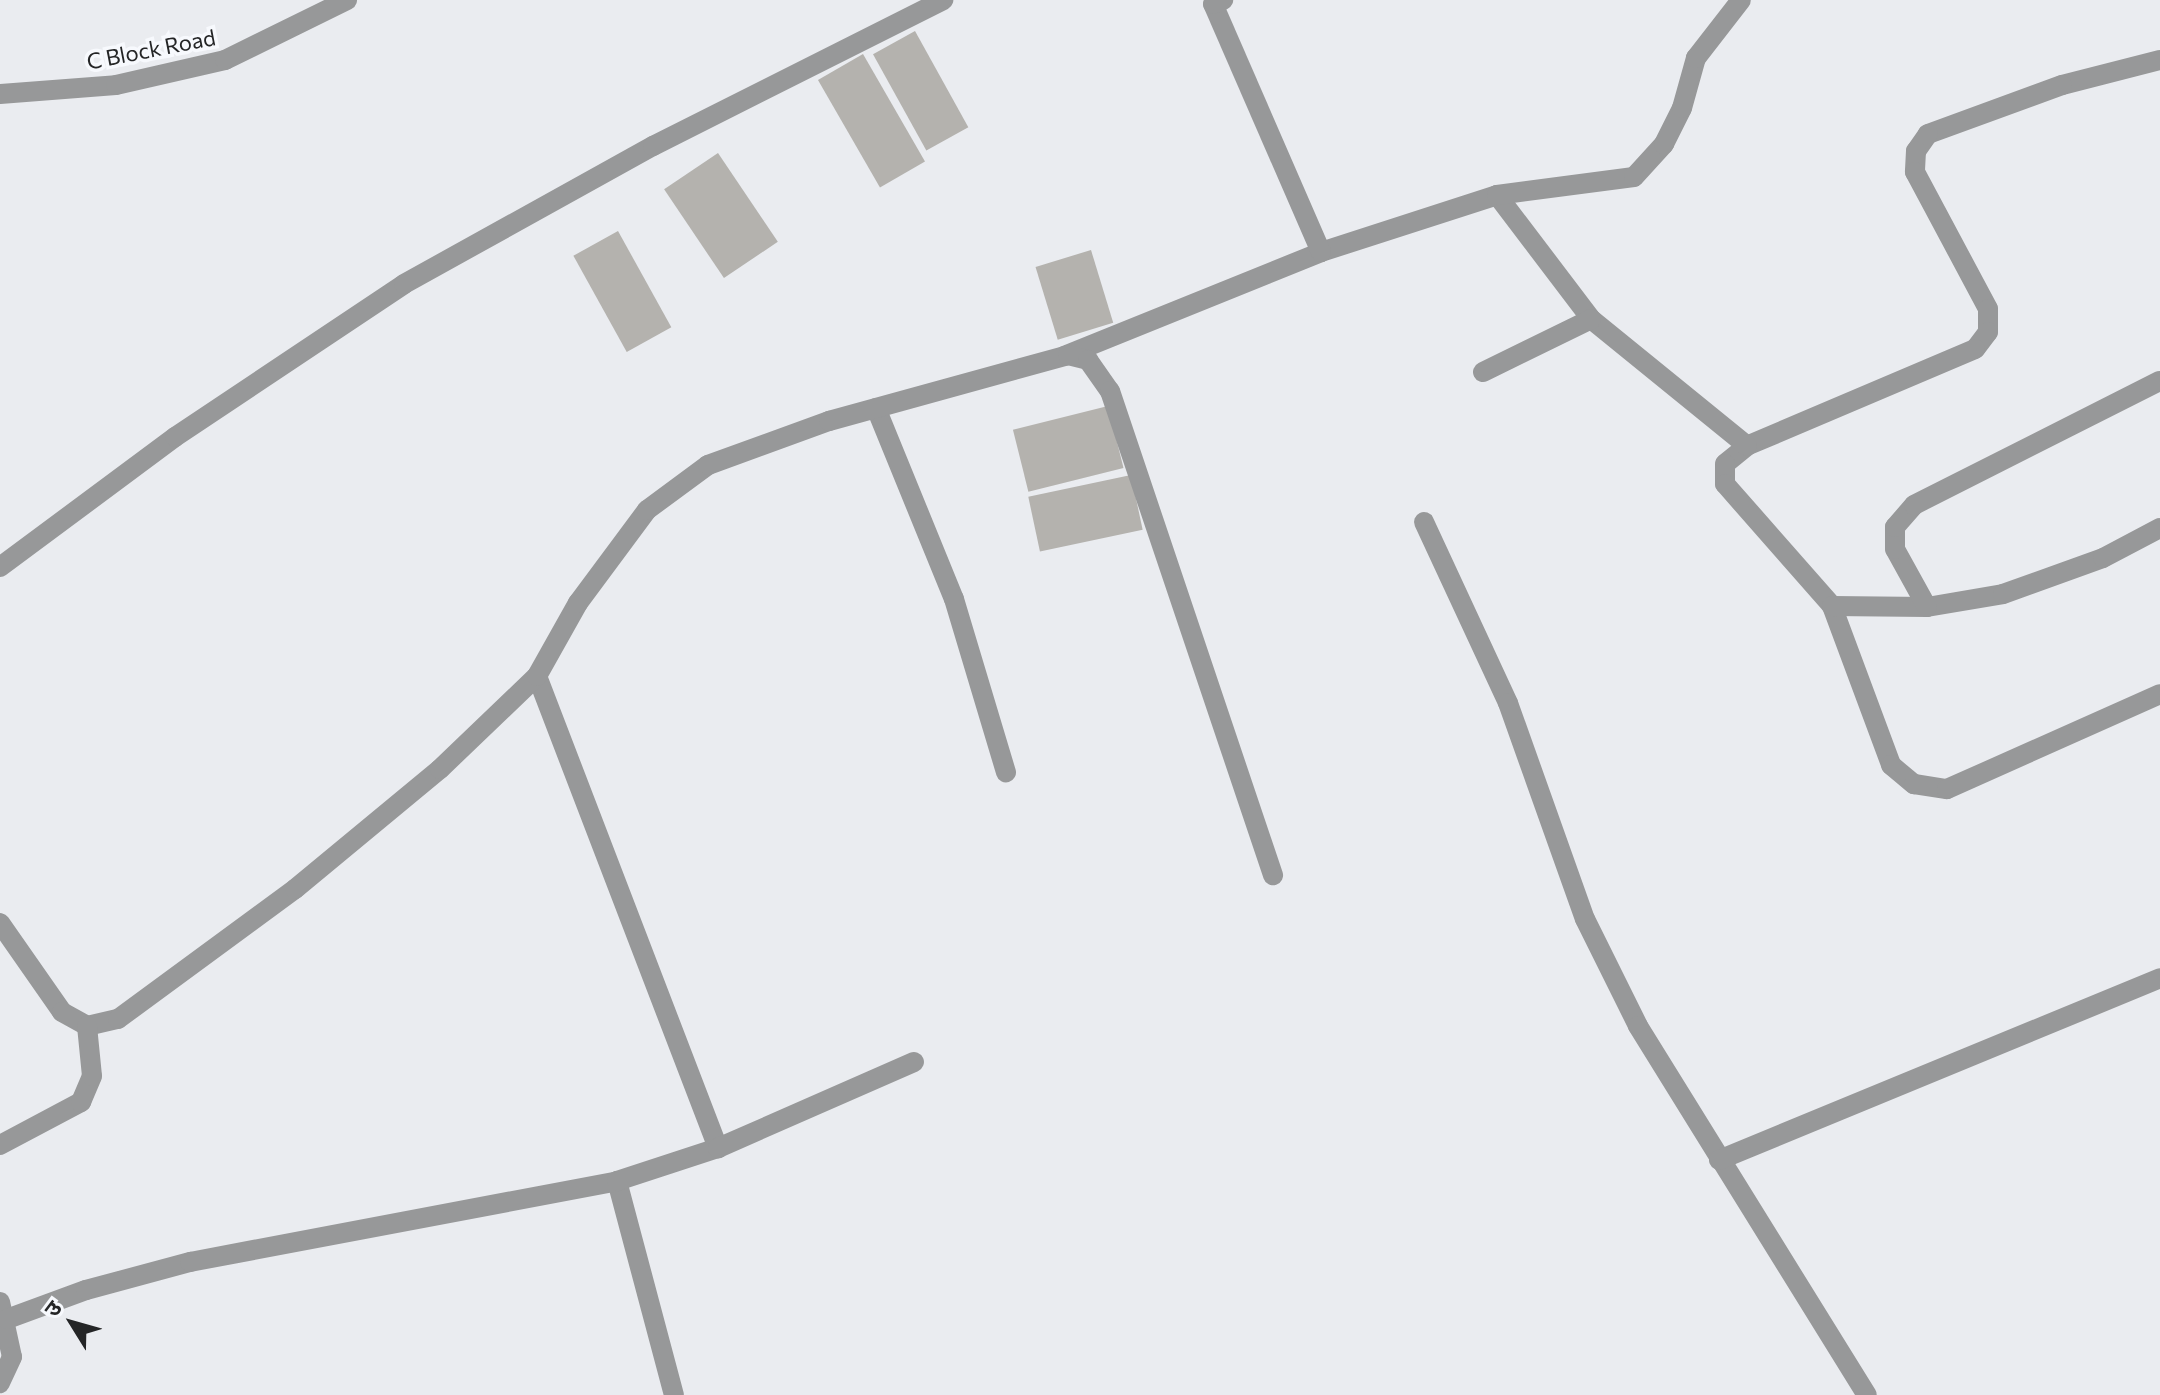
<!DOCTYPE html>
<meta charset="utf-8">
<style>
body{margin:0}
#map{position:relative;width:2160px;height:1395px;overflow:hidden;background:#eaecf0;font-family:Commissioner,"Noto Sans Devanagari",sans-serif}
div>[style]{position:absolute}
.building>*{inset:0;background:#b4b2ae;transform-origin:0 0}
.minor>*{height:20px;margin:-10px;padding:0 10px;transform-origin:10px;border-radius:10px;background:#979899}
span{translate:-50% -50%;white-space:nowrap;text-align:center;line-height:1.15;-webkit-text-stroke:7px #f7f9fd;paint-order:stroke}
.street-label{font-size:22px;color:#242526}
.north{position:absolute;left:32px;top:1283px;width:80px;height:80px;-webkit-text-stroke:6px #f7f9fd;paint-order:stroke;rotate:307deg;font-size:22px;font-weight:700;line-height:32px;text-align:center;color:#242526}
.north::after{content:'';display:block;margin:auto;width:28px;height:36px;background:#242526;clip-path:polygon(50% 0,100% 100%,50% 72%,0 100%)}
</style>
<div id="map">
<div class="building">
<div style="left:915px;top:31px;width:110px;height:48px;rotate:61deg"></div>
<div style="left:863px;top:54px;width:124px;height:52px;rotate:60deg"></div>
<div style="left:718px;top:153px;width:107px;height:65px;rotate:56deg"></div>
<div style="left:618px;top:231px;width:110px;height:51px;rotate:61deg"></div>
<div style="left:1091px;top:250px;width:76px;height:58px;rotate:73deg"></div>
<div style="left:1108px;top:406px;width:64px;height:98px;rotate:76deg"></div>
<div style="left:1131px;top:475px;width:56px;height:105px;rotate:78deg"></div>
</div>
<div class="minor">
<div style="left:2160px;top:60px;width:101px;rotate:165.7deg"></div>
<div style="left:2062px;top:85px;width:143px;rotate:159.9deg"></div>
<div style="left:1928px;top:134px;width:21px;rotate:125deg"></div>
<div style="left:1916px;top:151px;width:21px;rotate:93deg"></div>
<div style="left:1915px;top:172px;width:155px;rotate:61.9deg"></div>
<div style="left:1988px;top:309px;width:23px;rotate:90deg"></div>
<div style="left:1988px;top:332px;width:21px;rotate:127deg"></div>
<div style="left:1975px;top:349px;width:248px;rotate:157deg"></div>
<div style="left:1747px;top:446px;width:28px;rotate:141deg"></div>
<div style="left:1725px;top:464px;width:20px;rotate:90deg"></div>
<div style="left:1725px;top:484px;width:162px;rotate:48.7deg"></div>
<div style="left:1832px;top:606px;width:170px;rotate:69.6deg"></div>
<div style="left:1891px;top:765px;width:30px;rotate:40deg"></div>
<div style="left:1914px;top:784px;width:33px;rotate:9deg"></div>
<div style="left:1947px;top:789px;width:233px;rotate:-24deg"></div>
<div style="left:0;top:94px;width:116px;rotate:-4.4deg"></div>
<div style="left:116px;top:85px;width:112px;rotate:-12.9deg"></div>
<div style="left:225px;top:60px;width:136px;rotate:-26.2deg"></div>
<div style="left:1497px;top:195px;width:156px;rotate:52.8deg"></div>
<div style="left:1591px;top:319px;width:201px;rotate:39.1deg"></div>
<div style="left:1321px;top:252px;width:185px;rotate:-17.9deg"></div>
<div style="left:1497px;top:195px;width:138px;rotate:-7.5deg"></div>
<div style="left:1634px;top:177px;width:45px;rotate:-47.7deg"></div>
<div style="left:1664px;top:144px;width:40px;rotate:-63.4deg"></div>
<div style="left:1682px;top:108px;width:52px;rotate:-74.4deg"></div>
<div style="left:1696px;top:58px;width:73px;rotate:-52.2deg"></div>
<div style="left:1064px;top:356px;width:277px;rotate:-22deg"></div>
<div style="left:1321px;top:252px;width:270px;rotate:-113.5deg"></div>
<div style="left:1213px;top:4px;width:11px;rotate:-22deg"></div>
<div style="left:1483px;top:372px;width:120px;rotate:-26.1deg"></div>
<div style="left:876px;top:408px;width:206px;rotate:67.8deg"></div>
<div style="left:954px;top:599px;width:181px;rotate:73.3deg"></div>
<div style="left:1424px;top:522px;width:200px;rotate:65.1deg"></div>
<div style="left:1508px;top:703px;width:229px;rotate:70.4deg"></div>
<div style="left:1585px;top:919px;width:119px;rotate:63.6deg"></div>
<div style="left:1638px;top:1026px;width:434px;rotate:58.2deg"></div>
<div style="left:0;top:567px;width:218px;rotate:-36.6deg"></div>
<div style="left:175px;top:437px;width:275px;rotate:-33.7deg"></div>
<div style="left:404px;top:284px;width:285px;rotate:-29deg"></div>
<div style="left:653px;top:146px;width:325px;rotate:-26.7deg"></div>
<div style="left:1832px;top:606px;width:95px;rotate:0.6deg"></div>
<div style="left:1927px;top:607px;width:77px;rotate:-9.7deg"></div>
<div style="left:2003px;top:594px;width:106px;rotate:-19.8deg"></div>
<div style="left:2103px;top:558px;width:64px;rotate:-27.8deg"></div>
<div style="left:1927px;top:607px;width:66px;rotate:-118.9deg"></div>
<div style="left:1895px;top:549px;width:22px;rotate:-90deg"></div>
<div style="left:1895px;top:527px;width:29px;rotate:-49deg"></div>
<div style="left:1914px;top:505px;width:275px;rotate:-26.8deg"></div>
<div style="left:537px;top:676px;width:506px;rotate:69.02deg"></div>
<div style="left:0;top:923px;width:108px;rotate:55.1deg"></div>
<div style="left:62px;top:1012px;width:29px;rotate:29deg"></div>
<div style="left:87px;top:1026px;width:32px;rotate:-13deg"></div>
<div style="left:118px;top:1019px;width:220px;rotate:-36.3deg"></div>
<div style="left:295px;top:889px;width:188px;rotate:-39.6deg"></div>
<div style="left:440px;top:769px;width:134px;rotate:-43.8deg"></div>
<div style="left:537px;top:676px;width:84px;rotate:-60.7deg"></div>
<div style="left:578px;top:603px;width:116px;rotate:-53.4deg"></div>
<div style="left:647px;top:510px;width:76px;rotate:-36.4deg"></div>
<div style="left:708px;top:465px;width:129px;rotate:-20deg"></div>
<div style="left:829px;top:421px;width:248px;rotate:-15.4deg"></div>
<div style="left:1068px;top:355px;width:21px;rotate:14deg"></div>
<div style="left:1088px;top:360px;width:38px;rotate:55deg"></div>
<div style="left:1110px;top:391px;width:511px;rotate:71.39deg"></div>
<div style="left:0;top:1145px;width:92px;rotate:-28deg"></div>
<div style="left:81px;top:1102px;width:28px;rotate:-67deg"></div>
<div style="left:92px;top:1076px;width:50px;rotate:-95.7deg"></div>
<div style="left:1719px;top:1160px;width:477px;rotate:-22.4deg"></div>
<div style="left:617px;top:1181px;width:221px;rotate:75.1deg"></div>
<div style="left:0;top:1302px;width:56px;rotate:77.7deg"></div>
<div style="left:12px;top:1357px;width:29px;rotate:115deg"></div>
<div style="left:7px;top:1319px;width:84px;rotate:-20.2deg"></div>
<div style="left:86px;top:1290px;width:108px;rotate:-15.1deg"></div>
<div style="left:190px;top:1262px;width:435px;rotate:-10.7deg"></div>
<div style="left:617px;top:1181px;width:106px;rotate:-18.1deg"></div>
<div style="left:718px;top:1148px;width:214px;rotate:-23.7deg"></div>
</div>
<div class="street-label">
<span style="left:151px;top:49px;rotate:-11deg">C Block Road</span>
</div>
<div class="north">उ</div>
</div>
